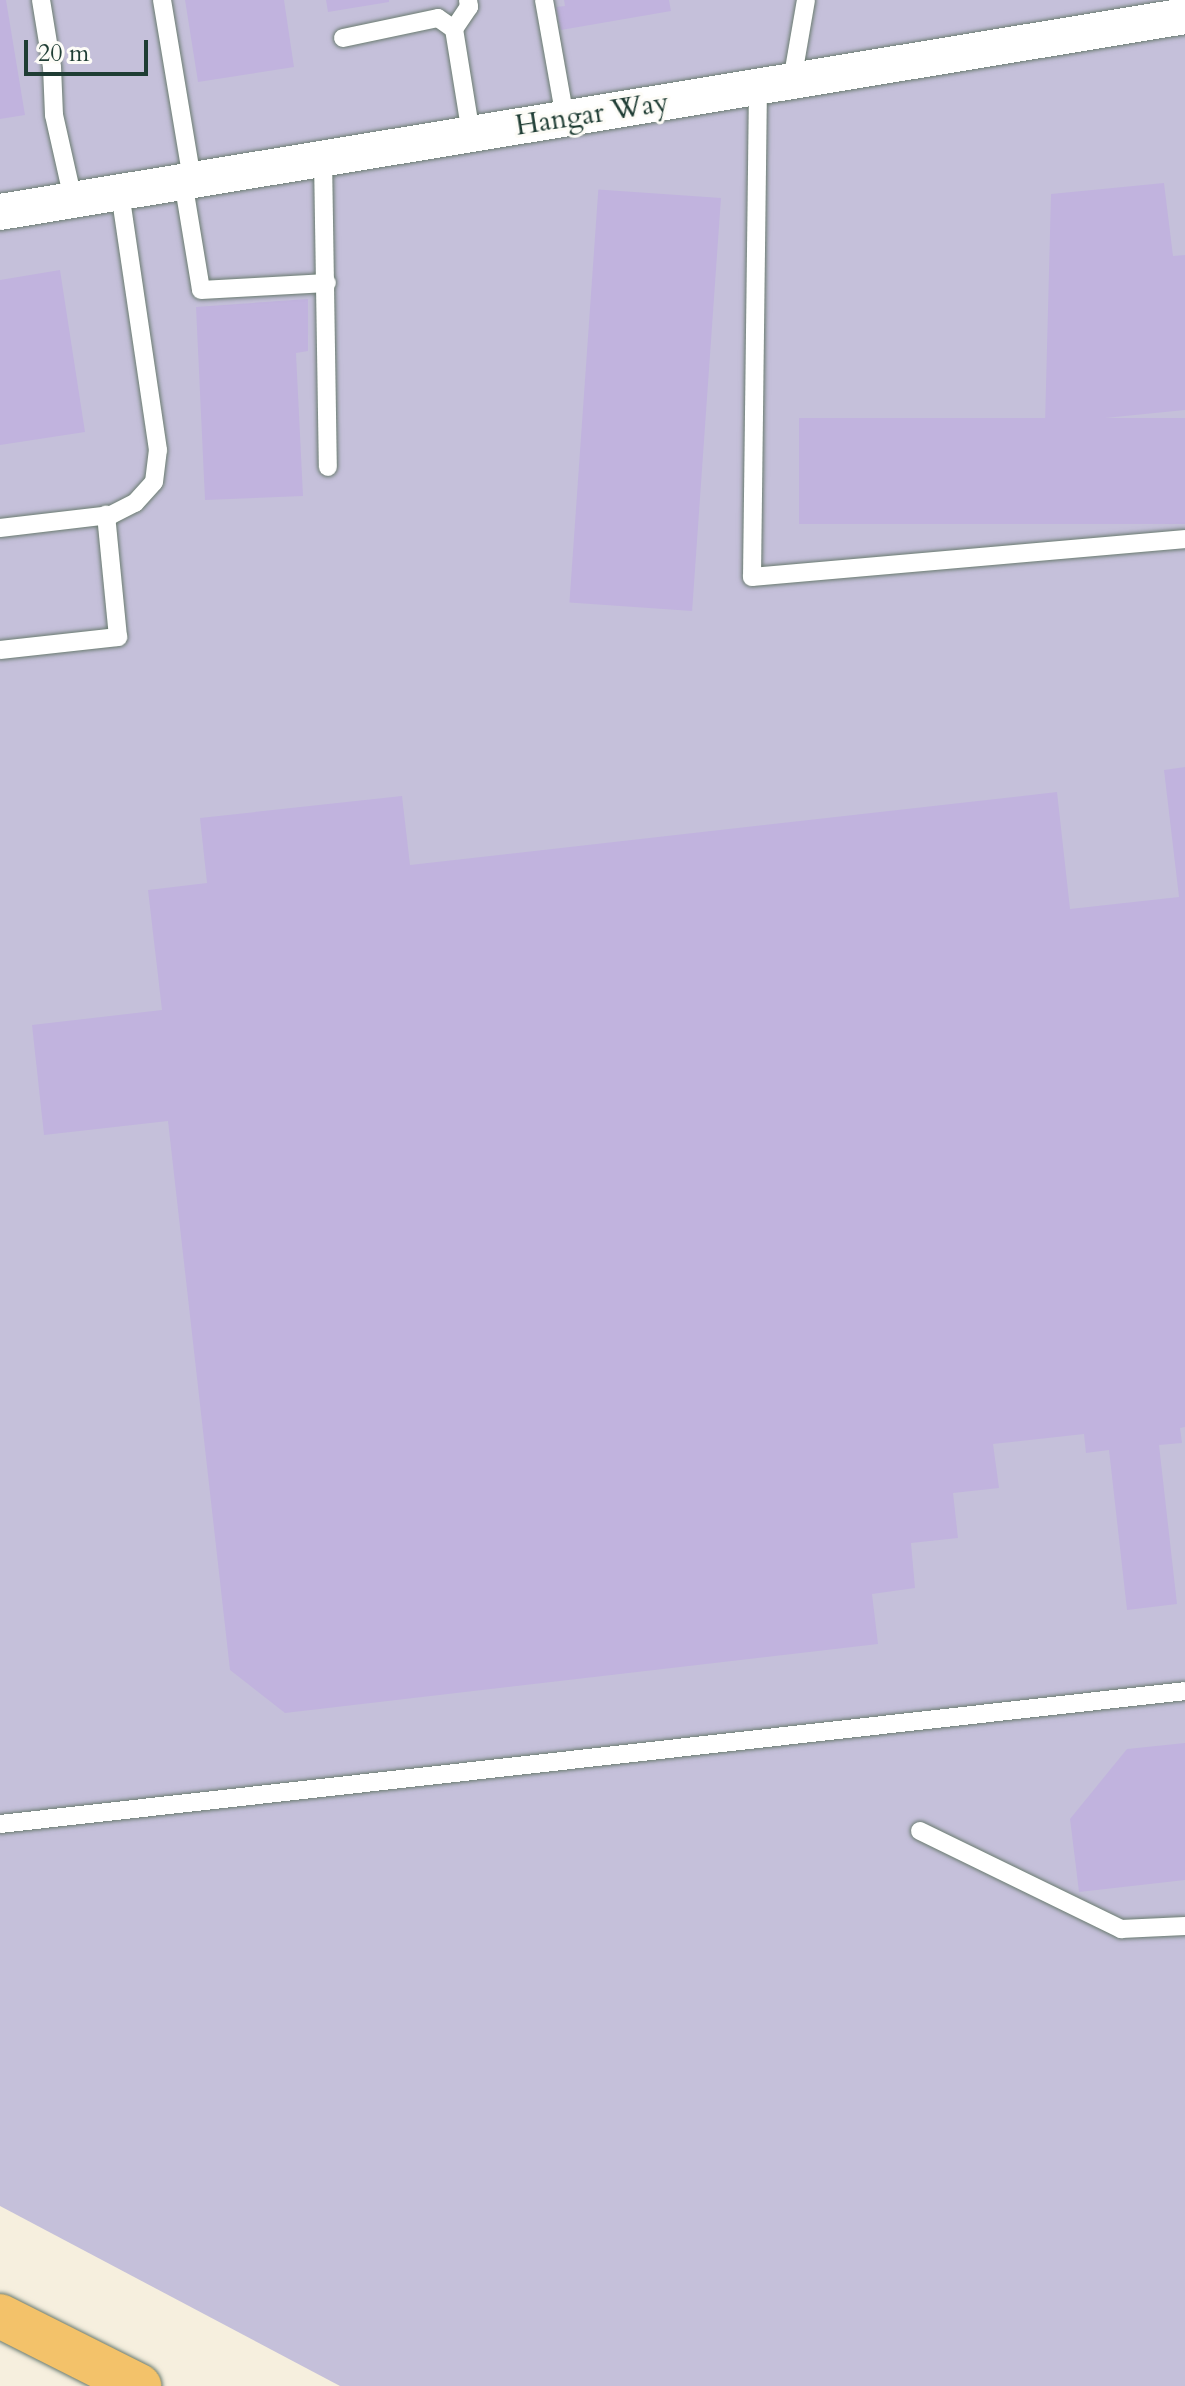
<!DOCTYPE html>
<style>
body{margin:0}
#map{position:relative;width:1185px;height:2386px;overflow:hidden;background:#f6efde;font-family:Cardo,serif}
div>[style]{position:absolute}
.industrial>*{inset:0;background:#c5c0da}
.building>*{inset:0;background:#c1b3de;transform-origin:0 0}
.roads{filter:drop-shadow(0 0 2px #6a7b70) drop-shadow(0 0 2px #6a7b70)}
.lane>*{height:18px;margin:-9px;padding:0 9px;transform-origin:9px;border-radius:9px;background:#fff}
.street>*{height:36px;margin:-18px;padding:0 18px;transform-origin:18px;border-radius:18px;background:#fff}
.primary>*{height:44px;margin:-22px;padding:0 22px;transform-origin:22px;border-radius:22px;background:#f3c26a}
span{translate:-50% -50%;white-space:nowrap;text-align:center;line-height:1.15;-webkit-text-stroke:6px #fdfcf7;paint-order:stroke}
.street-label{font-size:28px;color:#1f3d34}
.scale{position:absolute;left:24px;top:40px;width:124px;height:36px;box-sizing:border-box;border:4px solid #1f3d34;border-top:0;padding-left:10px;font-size:24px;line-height:28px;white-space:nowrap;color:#1f3d34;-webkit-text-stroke:6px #fdfcf7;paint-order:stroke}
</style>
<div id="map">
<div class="industrial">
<div style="clip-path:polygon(0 0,1185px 0,1185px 2386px,340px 2386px,0 2206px)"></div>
</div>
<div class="building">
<div style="clip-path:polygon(0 0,6px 0,25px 115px,0 119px)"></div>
<div style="clip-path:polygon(185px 0,284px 0,294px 67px,198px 82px)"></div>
<div style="clip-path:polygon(326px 0,389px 0,389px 2px,328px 12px)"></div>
<div style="clip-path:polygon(564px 0,669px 0,671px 11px,561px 30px,556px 7px,565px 6px)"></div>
<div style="clip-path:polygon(1164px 183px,1173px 256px,1185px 255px,1185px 410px,1045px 424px,1051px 194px)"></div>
<div style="left:721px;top:198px;width:414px;height:123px;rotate:94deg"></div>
<div style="clip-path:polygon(60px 270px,85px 432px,0 445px,0 280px)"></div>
<div style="clip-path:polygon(308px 299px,308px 351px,296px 353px,303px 496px,205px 500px,196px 307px)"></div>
<div style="left:1185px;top:418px;width:106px;height:386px;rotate:90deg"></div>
<div style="clip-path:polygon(1185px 767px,1185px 1427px,1180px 1428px,1182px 1443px,1159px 1445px,1177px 1604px,1127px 1610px,1109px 1450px,1086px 1453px,1084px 1434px,993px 1444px,999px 1488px,953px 1493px,958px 1538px,911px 1543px,915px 1588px,872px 1594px,878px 1644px,285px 1713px,230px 1670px,168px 1121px,44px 1135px,32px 1025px,162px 1010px,148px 890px,207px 883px,200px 818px,402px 796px,410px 865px,1057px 792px,1070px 909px,1179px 897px,1164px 770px)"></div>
<div style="clip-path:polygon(1185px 1743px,1185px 1880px,1079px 1892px,1070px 1819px,1127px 1749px)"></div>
</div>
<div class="roads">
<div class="lane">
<div style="left:41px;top:0;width:68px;rotate:80.7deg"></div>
<div style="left:52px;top:67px;width:48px;rotate:87.6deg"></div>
<div style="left:54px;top:115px;width:86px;rotate:77.3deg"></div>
<div style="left:162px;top:0;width:182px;rotate:80.5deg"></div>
<div style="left:544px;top:0;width:120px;rotate:79.9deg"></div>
<div style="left:454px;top:29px;width:27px;rotate:-56deg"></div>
<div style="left:469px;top:7px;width:7px;rotate:-98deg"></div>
<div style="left:343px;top:38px;width:97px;rotate:-11.9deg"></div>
<div style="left:438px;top:18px;width:19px;rotate:35deg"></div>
<div style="left:454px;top:29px;width:106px;rotate:80.8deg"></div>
<div style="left:792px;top:81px;width:82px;rotate:-80.2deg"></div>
<div style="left:758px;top:86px;width:491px;rotate:90.7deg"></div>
<div style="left:752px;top:577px;width:435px;rotate:-5deg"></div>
<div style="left:323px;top:158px;width:309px;rotate:89.1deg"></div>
<div style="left:183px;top:181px;width:110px;rotate:80.6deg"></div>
<div style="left:201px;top:290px;width:126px;rotate:-3.2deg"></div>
<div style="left:0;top:528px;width:112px;rotate:-6.7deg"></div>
<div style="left:111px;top:515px;width:27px;rotate:-27deg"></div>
<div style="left:135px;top:503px;width:28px;rotate:-48deg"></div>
<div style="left:154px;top:482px;width:32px;rotate:-83deg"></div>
<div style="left:158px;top:450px;width:261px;rotate:-98.4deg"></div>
<div style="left:0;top:650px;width:119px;rotate:-6.3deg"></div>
<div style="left:118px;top:637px;width:123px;rotate:-95.6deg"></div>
<div style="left:0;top:1824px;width:1192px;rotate:-6.4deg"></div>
<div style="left:920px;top:1831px;width:224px;rotate:26deg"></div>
<div style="left:1121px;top:1929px;width:64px;rotate:-2.7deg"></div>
</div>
<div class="street">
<div style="left:0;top:212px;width:1201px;rotate:-9.39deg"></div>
</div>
<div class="primary">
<div style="left:0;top:2316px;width:156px;rotate:26.7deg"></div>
</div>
</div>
<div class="street-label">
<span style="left:592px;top:114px;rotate:-9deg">Hangar Way</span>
</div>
<div class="scale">20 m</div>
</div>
